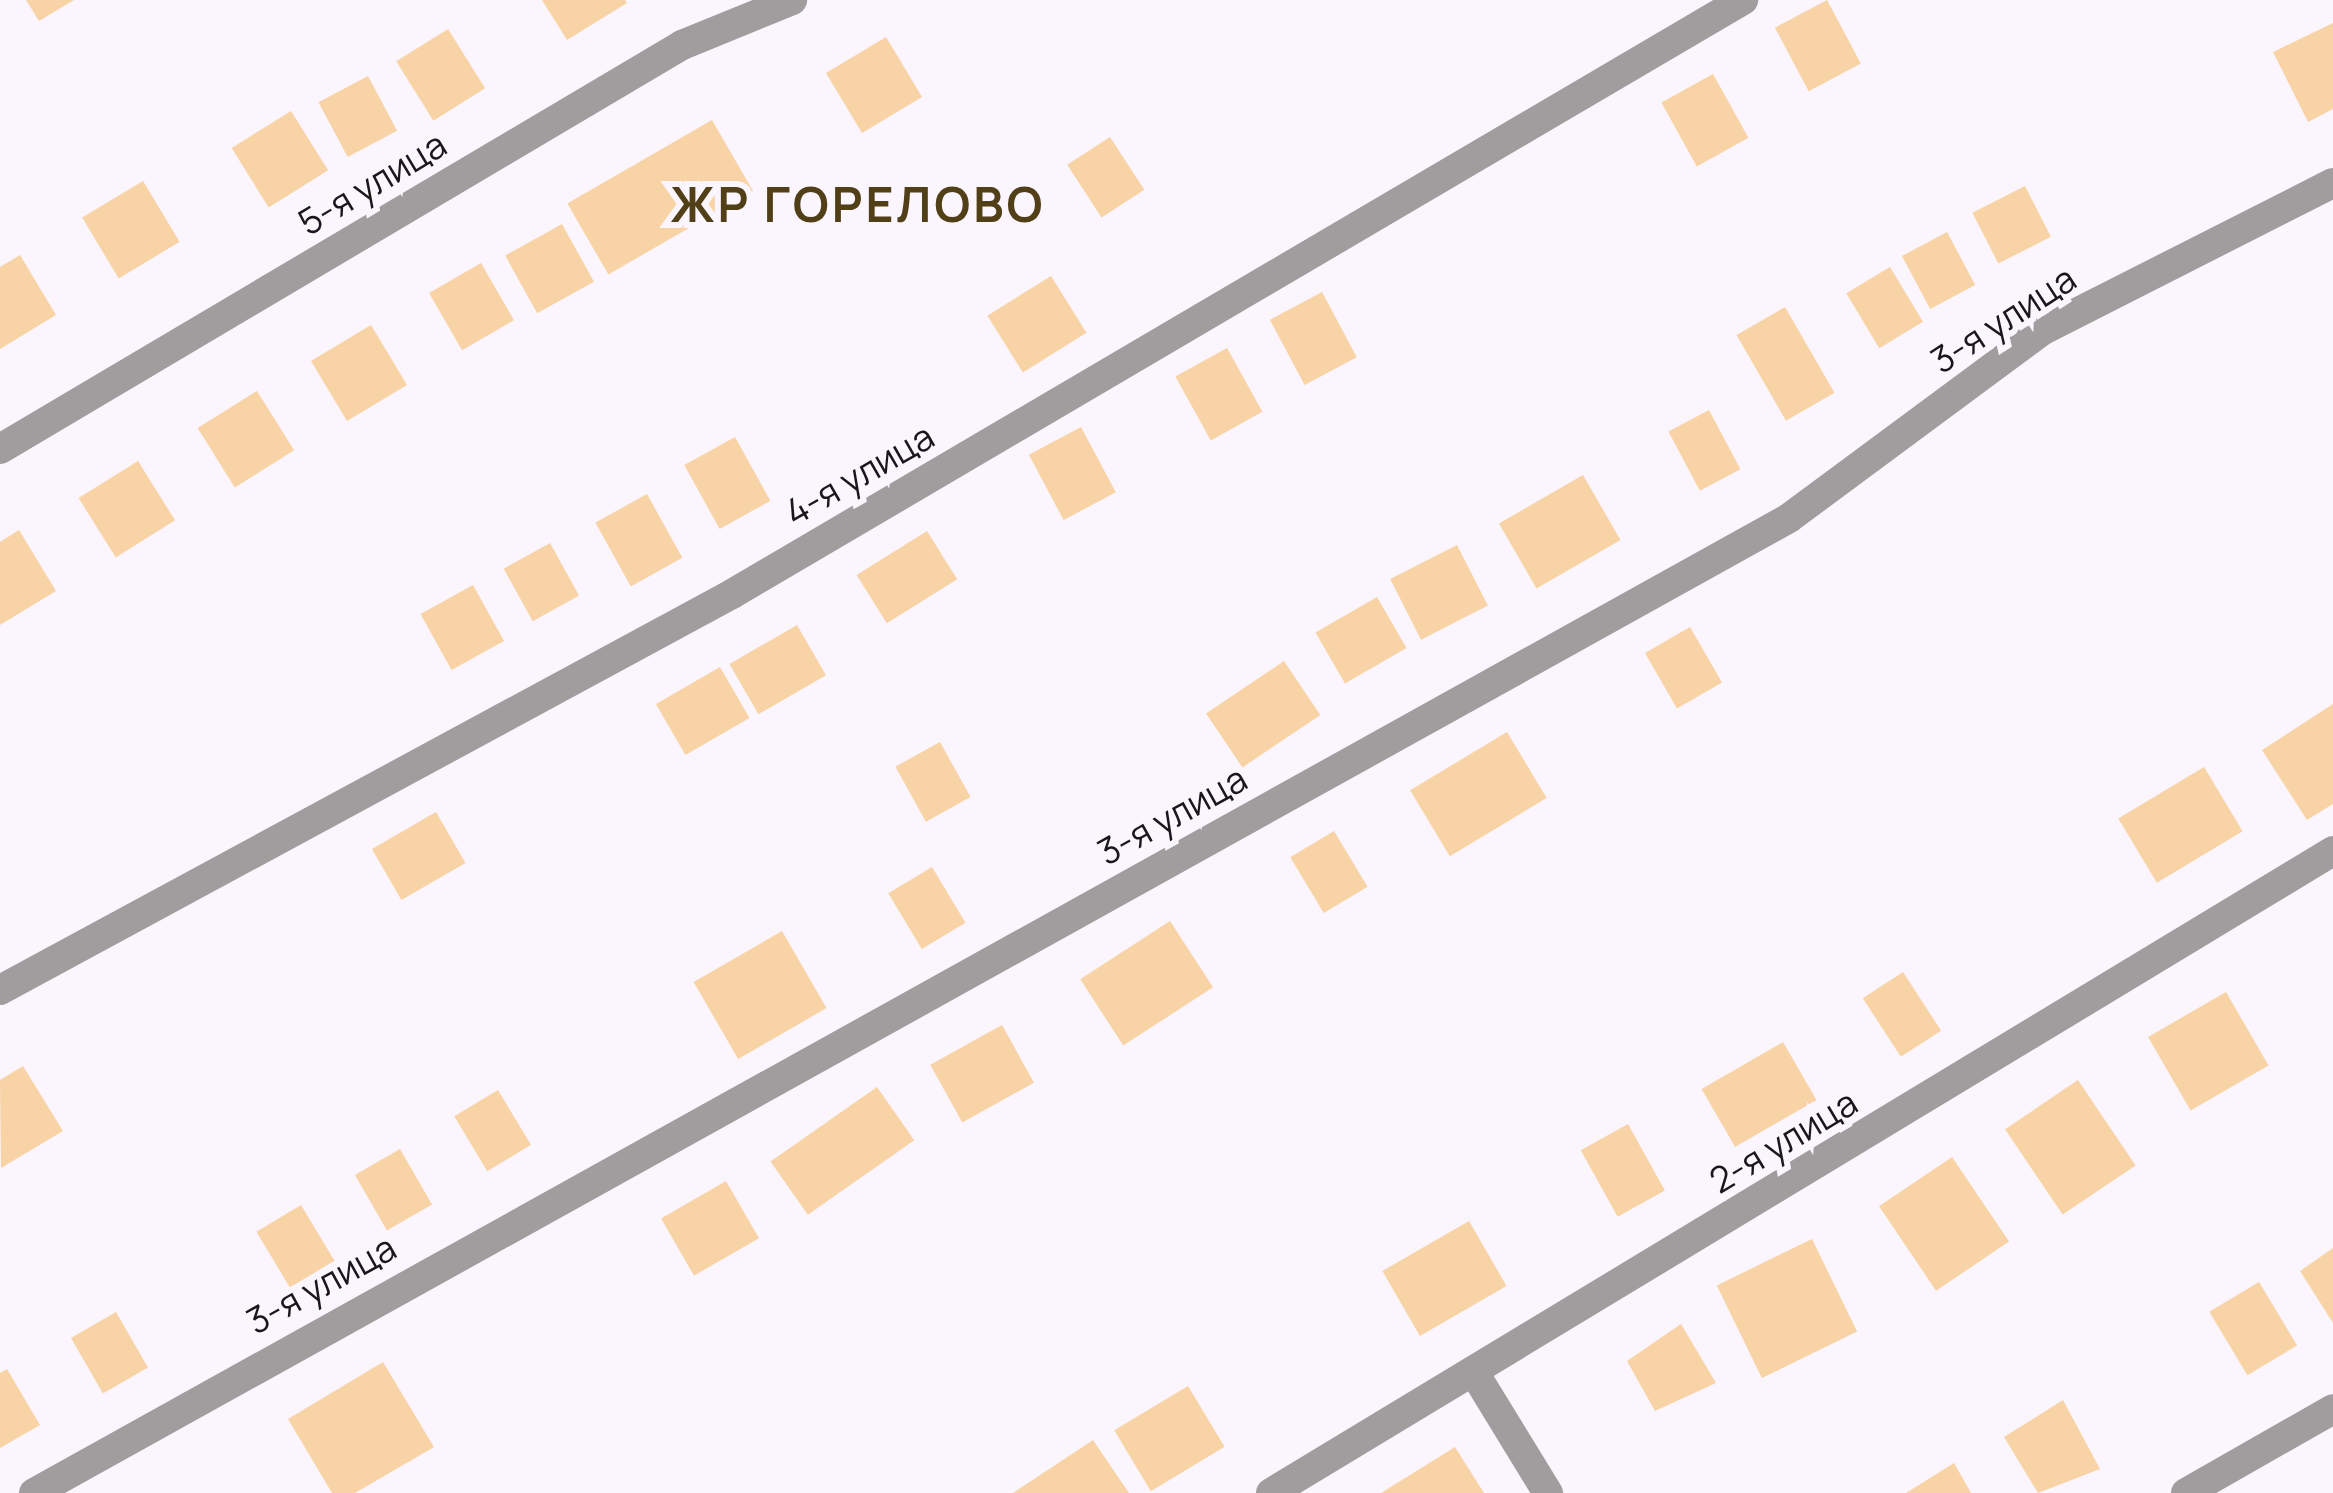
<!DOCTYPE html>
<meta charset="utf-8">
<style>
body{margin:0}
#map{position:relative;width:2333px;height:1493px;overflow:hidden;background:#fbf5fd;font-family:Manrope,sans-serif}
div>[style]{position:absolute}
.building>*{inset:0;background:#f8d3a6;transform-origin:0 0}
.street>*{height:30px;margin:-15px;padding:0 15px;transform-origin:15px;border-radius:15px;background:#a19c9d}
span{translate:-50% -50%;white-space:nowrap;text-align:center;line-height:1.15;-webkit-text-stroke:12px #fbf5fd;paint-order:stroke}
.street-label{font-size:36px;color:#1a171a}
.district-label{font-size:48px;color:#513f18;font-weight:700;letter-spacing:3px}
</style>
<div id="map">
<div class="building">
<div style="clip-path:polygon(26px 0,74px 0,39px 21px)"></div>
<div style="clip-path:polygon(542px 0,625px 0,627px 3px,567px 40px)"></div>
<div style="left:1827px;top:0;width:72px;height:59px;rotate:62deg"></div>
<div style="clip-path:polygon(2333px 23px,2333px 109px,2308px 122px,2273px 52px)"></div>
<div style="left:448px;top:29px;width:70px;height:61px;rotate:58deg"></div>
<div style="left:886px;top:37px;width:70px;height:70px;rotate:59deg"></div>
<div style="left:1713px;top:74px;width:73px;height:59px;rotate:61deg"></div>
<div style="left:368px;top:76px;width:62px;height:56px;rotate:62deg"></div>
<div style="left:291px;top:111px;width:70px;height:70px;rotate:58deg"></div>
<div style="left:712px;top:120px;width:82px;height:167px;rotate:60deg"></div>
<div style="left:1110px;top:137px;width:63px;height:51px;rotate:57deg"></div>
<div style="left:143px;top:181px;width:71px;height:71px;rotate:59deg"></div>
<div style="left:2025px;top:186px;width:57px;height:59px;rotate:63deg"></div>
<div style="left:562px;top:224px;width:66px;height:65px;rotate:61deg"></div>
<div style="left:1947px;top:232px;width:60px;height:51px;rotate:62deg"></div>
<div style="clip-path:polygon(20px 255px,56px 315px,0 349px,0 267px)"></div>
<div style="left:481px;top:263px;width:66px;height:60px;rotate:60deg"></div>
<div style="left:1890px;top:267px;width:64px;height:51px;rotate:59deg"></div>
<div style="left:1051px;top:276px;width:67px;height:75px;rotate:58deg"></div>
<div style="left:1322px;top:292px;width:74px;height:59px;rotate:62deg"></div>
<div style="left:1785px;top:307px;width:99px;height:56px;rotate:60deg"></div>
<div style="left:371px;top:325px;width:70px;height:70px;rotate:59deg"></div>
<div style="left:1227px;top:348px;width:73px;height:59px;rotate:61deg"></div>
<div style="left:257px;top:391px;width:70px;height:70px;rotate:58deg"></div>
<div style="left:1709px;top:410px;width:67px;height:46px;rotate:62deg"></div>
<div style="left:1081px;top:427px;width:74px;height:59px;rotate:62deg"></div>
<div style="left:735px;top:437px;width:73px;height:58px;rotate:61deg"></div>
<div style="left:138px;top:461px;width:70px;height:70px;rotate:58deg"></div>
<div style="left:1583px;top:475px;width:75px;height:97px;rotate:60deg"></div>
<div style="left:647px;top:494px;width:73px;height:59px;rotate:61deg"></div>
<div style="clip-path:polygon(19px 530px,56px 591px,0 625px,0 542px)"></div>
<div style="left:927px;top:531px;width:57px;height:83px;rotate:58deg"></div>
<div style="left:550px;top:543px;width:60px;height:53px;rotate:61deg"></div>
<div style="left:1457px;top:545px;width:68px;height:75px;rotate:63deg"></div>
<div style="left:473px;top:585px;width:64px;height:60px;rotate:61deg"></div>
<div style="left:1377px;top:597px;width:59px;height:71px;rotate:60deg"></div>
<div style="left:797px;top:625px;width:58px;height:78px;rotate:60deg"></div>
<div style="left:1690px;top:627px;width:64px;height:52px;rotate:60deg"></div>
<div style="left:1284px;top:661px;width:65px;height:94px;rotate:56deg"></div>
<div style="left:720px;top:667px;width:59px;height:74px;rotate:60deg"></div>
<div style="clip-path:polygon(2333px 704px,2333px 804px,2307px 820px,2262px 750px)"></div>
<div style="left:1507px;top:732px;width:77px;height:113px;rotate:59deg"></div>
<div style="left:940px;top:742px;width:63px;height:51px;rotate:61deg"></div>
<div style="left:2204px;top:767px;width:75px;height:100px;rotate:59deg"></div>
<div style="left:436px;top:812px;width:59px;height:74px;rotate:60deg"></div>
<div style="left:1334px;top:831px;width:65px;height:51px;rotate:59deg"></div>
<div style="left:932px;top:867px;width:65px;height:51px;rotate:59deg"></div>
<div style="left:1170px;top:921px;width:79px;height:107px;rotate:57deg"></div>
<div style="left:782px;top:931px;width:89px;height:102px;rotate:60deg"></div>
<div style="left:1903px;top:972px;width:70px;height:48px;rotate:57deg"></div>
<div style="left:2226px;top:992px;width:85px;height:90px;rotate:60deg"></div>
<div style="left:1002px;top:1025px;width:66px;height:82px;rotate:61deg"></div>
<div style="left:1783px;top:1042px;width:67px;height:94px;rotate:60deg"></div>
<div style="clip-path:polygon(23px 1066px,63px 1131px,1px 1168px,0 1080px)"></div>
<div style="left:2078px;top:1080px;width:103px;height:88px;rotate:56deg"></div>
<div style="left:877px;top:1087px;width:65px;height:130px;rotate:55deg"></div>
<div style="left:498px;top:1090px;width:64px;height:51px;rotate:59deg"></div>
<div style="left:1628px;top:1124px;width:76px;height:54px;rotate:61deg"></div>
<div style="left:400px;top:1149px;width:64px;height:52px;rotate:60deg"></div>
<div style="left:1952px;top:1157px;width:102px;height:88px;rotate:56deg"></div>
<div style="left:726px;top:1181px;width:66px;height:75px;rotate:60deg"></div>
<div style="left:301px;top:1205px;width:65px;height:52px;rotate:59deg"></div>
<div style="left:1469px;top:1221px;width:75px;height:100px;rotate:60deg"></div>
<div style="left:1812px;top:1239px;width:103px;height:106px;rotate:64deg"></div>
<div style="clip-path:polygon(2333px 1248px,2333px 1323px,2300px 1271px)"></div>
<div style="left:2259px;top:1282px;width:74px;height:58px;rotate:59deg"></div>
<div style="left:116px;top:1312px;width:64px;height:52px;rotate:60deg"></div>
<div style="clip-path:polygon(1681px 1324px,1716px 1383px,1655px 1411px,1627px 1361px)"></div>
<div style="clip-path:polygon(383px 1362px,434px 1447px,355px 1493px,332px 1493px,288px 1419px)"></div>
<div style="clip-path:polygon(7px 1369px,40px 1425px,0 1448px,0 1373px)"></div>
<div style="left:1188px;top:1386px;width:71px;height:86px;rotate:59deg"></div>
<div style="clip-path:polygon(2063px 1400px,2100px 1469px,2038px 1493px,2004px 1437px)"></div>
<div style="clip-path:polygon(1093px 1440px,1129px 1493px,1013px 1493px)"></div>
<div style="clip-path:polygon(1455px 1447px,1484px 1493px,1381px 1493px)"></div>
<div style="clip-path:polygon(1954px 1463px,1971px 1493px,1906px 1493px)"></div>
</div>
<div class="street">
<div style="left:0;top:449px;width:793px;rotate:-30.64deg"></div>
<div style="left:682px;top:45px;width:119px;rotate:-22.2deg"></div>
<div style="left:0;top:990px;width:832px;rotate:-28.41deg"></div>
<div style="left:732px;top:594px;width:1173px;rotate:-30.44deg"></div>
<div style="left:1475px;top:1374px;width:140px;rotate:58.5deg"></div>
<div style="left:34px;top:1493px;width:2008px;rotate:-29.05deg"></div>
<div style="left:1789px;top:518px;width:316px;rotate:-36.5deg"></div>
<div style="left:2043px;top:330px;width:325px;rotate:-26.9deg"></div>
<div style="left:1271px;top:1493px;width:1241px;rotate:-31.15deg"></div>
<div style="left:2186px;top:1493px;width:169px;rotate:-29.7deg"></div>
</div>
<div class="street-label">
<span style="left:372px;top:183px;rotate:-31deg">5-я улица</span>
<span style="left:2003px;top:319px;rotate:-33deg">3-я улица</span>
<span style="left:859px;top:474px;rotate:-30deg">4-я улица</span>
<span style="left:1172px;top:815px;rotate:-29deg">3-я улица</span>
<span style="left:1783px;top:1141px;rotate:-31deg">2-я улица</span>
<span style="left:321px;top:1284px;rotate:-29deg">3-я улица</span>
</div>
<div class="district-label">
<span style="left:858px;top:204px">ЖР ГОРЕЛОВО</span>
</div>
</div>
